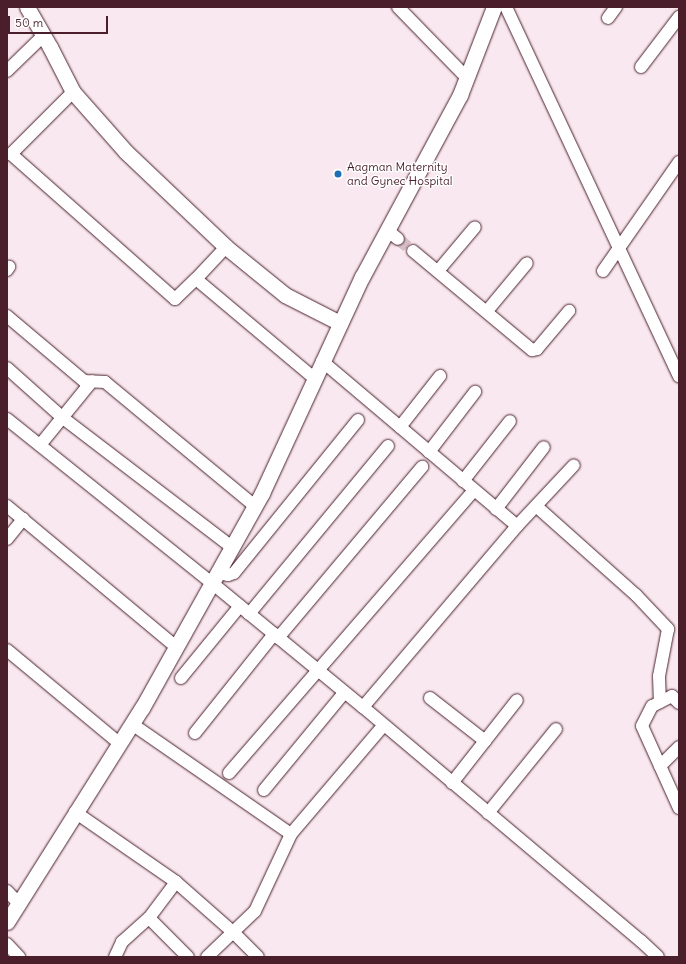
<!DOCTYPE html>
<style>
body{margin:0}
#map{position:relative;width:686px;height:964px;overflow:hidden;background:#f9e8ef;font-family:Delius,sans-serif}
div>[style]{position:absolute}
.minor-tunnel>*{height:12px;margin-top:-6px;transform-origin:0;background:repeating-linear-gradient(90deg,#d6c0c8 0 12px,transparent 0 18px)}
.roads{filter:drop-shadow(0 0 1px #4a1f2b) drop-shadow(0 0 1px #4a1f2b)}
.minor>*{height:12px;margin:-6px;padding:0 6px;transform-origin:6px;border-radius:6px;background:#fff}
.tertiary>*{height:15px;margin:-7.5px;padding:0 7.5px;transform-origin:7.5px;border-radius:7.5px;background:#fff}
.dots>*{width:11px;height:11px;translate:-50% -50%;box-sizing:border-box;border:2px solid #fff;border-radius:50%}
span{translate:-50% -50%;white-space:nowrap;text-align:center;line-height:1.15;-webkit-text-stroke:3px #fff;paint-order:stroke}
.poi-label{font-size:12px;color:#4a1f2b}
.left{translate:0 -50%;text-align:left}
.frame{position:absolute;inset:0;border:8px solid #4a1f2b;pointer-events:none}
.scale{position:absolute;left:8px;top:16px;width:100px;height:18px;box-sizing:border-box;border:2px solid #4a1f2b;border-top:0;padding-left:5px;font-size:12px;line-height:14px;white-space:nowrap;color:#4a1f2b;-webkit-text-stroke:3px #fff;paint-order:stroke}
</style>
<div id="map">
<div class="minor-tunnel">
<div style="left:398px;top:239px;width:19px;rotate:39deg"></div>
</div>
<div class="roads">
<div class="minor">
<div style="left:398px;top:7px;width:99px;rotate:45.8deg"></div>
<div style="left:506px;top:7px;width:408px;rotate:64.9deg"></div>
<div style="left:608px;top:18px;width:14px;rotate:-54deg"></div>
<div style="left:641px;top:67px;width:63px;rotate:-52.8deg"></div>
<div style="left:7px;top:71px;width:50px;rotate:-44.2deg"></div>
<div style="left:73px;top:92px;width:88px;rotate:135deg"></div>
<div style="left:11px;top:154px;width:219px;rotate:41.5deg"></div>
<div style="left:175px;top:299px;width:29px;rotate:-44deg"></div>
<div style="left:387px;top:230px;width:14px;rotate:39deg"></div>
<div style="left:226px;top:247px;width:44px;rotate:133.2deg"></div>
<div style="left:196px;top:279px;width:154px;rotate:40deg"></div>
<div style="left:413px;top:251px;width:155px;rotate:39.8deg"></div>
<div style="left:532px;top:350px;width:5px;rotate:-11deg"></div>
<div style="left:537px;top:349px;width:50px;rotate:-49.9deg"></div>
<div style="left:7px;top:270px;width:4px;rotate:-56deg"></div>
<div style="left:438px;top:271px;width:57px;rotate:-49.9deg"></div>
<div style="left:603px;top:271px;width:133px;rotate:-55.1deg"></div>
<div style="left:487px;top:311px;width:62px;rotate:-50.2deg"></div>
<div style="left:7px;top:316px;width:101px;rotate:40.2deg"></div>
<div style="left:84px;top:381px;width:21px;rotate:3deg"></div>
<div style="left:105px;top:382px;width:195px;rotate:39.6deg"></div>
<div style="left:322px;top:361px;width:255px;rotate:40.2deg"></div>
<div style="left:7px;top:368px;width:75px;rotate:41.8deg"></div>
<div style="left:63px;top:418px;width:213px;rotate:37.4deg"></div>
<div style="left:7px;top:419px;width:263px;rotate:38.7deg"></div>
<div style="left:212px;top:583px;width:195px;rotate:39.4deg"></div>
<div style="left:363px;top:707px;width:363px;rotate:40.1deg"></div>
<div style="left:641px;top:941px;width:23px;rotate:43deg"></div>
<div style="left:400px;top:427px;width:65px;rotate:-51.9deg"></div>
<div style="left:40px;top:445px;width:82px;rotate:-50.9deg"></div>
<div style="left:429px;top:452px;width:76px;rotate:-52.5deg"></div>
<div style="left:463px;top:481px;width:76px;rotate:-51.9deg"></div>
<div style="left:7px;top:506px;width:220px;rotate:39.8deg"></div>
<div style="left:536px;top:506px;width:134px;rotate:41.7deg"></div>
<div style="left:636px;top:595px;width:47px;rotate:46.7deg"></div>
<div style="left:668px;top:629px;width:48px;rotate:100.8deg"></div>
<div style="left:659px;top:676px;width:26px;rotate:88deg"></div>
<div style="left:496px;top:509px;width:78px;rotate:-52.3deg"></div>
<div style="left:7px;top:539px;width:26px;rotate:-51deg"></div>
<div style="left:218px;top:573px;width:10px;rotate:11deg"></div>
<div style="left:228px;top:575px;width:6px;rotate:-18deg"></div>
<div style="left:234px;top:573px;width:197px;rotate:-51deg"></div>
<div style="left:249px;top:614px;width:218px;rotate:-50.4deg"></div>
<div style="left:278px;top:638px;width:224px;rotate:-49.9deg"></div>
<div style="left:7px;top:650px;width:146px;rotate:39.7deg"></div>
<div style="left:181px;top:678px;width:93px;rotate:-50.7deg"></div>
<div style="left:430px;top:698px;width:70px;rotate:38deg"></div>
<div style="left:679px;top:703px;width:10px;rotate:-135deg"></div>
<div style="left:672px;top:696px;width:22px;rotate:153deg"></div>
<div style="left:652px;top:706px;width:22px;rotate:117deg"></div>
<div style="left:642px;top:726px;width:90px;rotate:65.7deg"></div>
<div style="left:363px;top:707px;width:238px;rotate:-49.6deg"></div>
<div style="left:517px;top:526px;width:83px;rotate:-46.9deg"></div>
<div style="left:132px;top:724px;width:193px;rotate:34.7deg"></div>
<div style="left:195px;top:733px;width:127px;rotate:-51.4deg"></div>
<div style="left:660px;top:766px;width:27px;rotate:-45deg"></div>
<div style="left:229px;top:773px;width:374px;rotate:-49.1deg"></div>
<div style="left:452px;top:783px;width:105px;rotate:-51.9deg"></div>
<div style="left:264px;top:790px;width:126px;rotate:-50.5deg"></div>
<div style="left:75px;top:812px;width:123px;rotate:34.7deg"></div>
<div style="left:176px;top:882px;width:76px;rotate:41.3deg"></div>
<div style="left:233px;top:932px;width:35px;rotate:45deg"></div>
<div style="left:488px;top:813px;width:108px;rotate:-51deg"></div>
<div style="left:7px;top:891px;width:16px;rotate:47deg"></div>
<div style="left:149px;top:918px;width:45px;rotate:-53.1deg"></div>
<div style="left:7px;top:944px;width:18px;rotate:47deg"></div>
<div style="left:115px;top:957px;width:17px;rotate:-65deg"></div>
<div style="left:122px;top:942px;width:36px;rotate:-42deg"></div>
<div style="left:149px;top:918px;width:55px;rotate:45deg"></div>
<div style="left:207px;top:957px;width:66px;rotate:-43.8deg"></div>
<div style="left:255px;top:911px;width:85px;rotate:-64.9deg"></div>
<div style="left:291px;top:834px;width:142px;rotate:-49.6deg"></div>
</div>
<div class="tertiary">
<div style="left:27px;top:7px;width:46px;rotate:60.1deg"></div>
<div style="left:50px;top:47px;width:51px;rotate:62.9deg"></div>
<div style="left:73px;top:92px;width:80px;rotate:48.5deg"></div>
<div style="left:126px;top:152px;width:138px;rotate:43.5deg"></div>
<div style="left:226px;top:247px;width:76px;rotate:39.1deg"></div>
<div style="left:285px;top:295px;width:62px;rotate:27deg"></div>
<div style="left:7px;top:922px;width:253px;rotate:-57.8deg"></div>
<div style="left:142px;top:708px;width:246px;rotate:-60.8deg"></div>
<div style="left:262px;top:493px;width:238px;rotate:-65.2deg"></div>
<div style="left:362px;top:277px;width:207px;rotate:-61.7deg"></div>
<div style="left:460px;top:95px;width:94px;rotate:-68.9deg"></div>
</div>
</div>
<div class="dots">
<div style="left:338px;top:174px;background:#1f6fb2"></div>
</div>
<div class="poi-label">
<span class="left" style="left:347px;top:174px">Aagman Maternity<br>and Gynec Hospital</span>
</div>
<div class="frame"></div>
<div class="scale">50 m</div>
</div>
